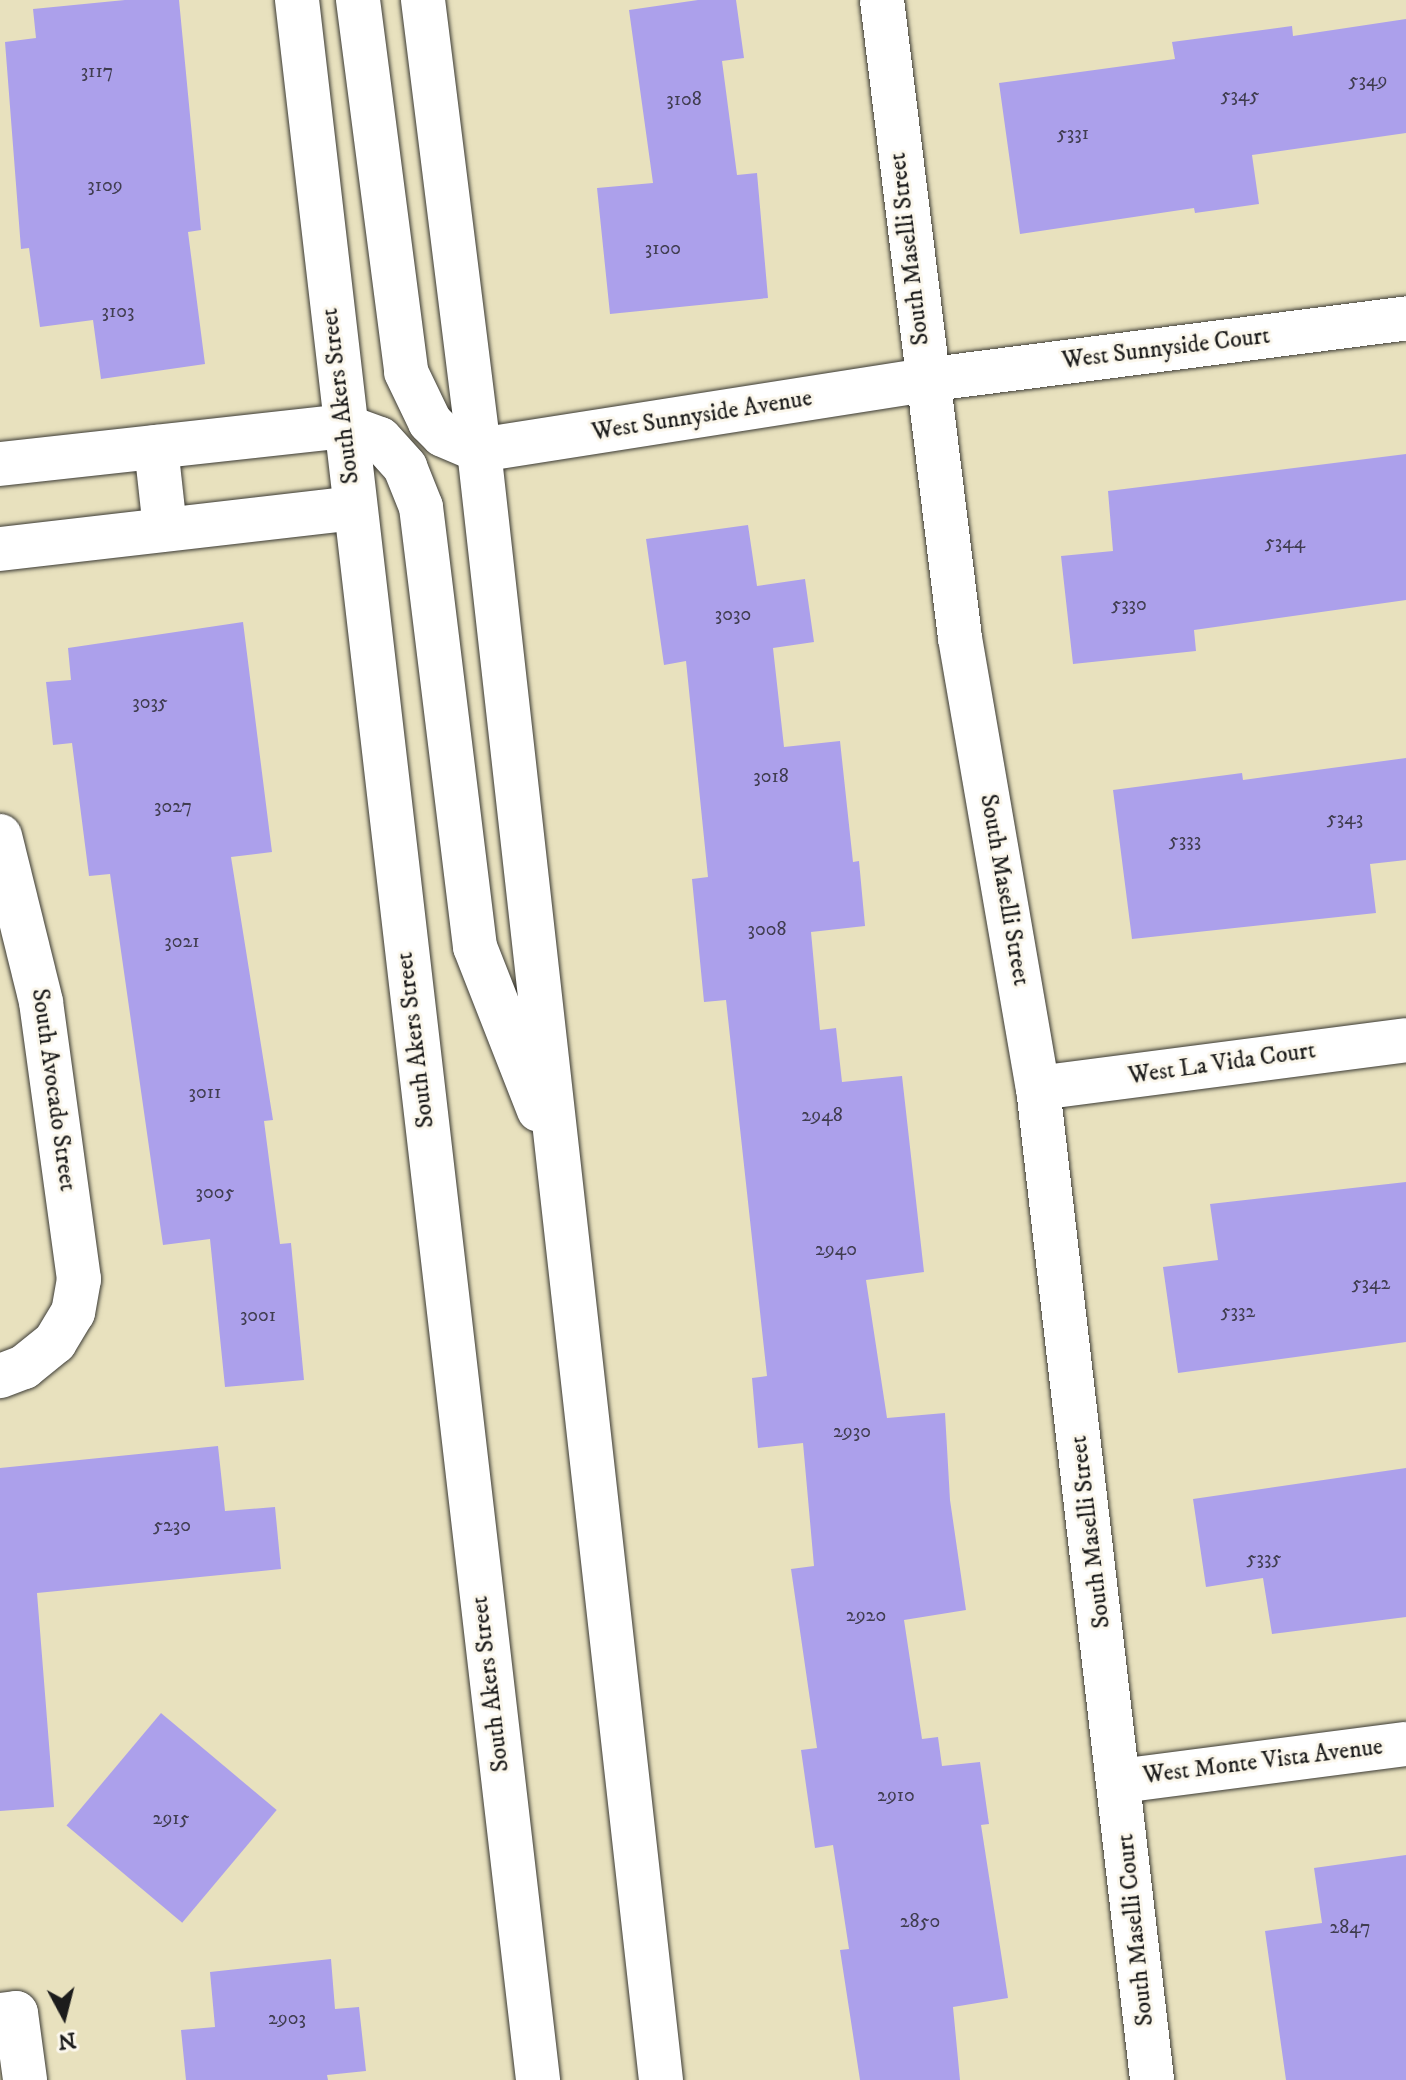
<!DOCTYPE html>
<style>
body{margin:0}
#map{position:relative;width:1406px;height:2080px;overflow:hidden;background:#e8e1be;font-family:"IM FELL DW Pica",serif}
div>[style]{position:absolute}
.building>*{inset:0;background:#aca0eb;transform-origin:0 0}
.roads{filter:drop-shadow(0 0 2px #3b3a34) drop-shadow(0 0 2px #3b3a34)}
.minor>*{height:44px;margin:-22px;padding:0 22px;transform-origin:22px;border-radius:22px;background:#fff}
.secondary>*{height:44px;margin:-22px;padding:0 22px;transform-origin:22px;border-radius:22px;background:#fff}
span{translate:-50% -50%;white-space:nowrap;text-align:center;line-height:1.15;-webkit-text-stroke:6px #fbf7ec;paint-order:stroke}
.number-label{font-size:20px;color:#403d50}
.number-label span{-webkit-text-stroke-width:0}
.street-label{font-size:24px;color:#1c1c1c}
.north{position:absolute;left:24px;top:1976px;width:80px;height:80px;-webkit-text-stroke:6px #fbf7ec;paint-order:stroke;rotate:173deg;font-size:22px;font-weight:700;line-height:32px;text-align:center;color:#1c1c1c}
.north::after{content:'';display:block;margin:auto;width:28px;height:36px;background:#1c1c1c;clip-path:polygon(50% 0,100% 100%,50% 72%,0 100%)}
</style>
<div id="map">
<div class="building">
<div style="clip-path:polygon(125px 0,179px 0,201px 230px,188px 232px,205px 364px,101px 379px,93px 320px,40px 327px,29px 248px,21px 249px,5px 42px,36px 38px,33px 9px)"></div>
<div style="clip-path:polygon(698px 0,736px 0,744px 58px,722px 61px,737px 175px,757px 173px,768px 298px,610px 314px,597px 188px,653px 183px,629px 10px)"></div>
<div style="clip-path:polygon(1406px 19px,1406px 133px,1252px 155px,1259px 204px,1195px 213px,1194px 208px,1020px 234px,999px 83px,1175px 59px,1172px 42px,1292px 26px,1293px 36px)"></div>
<div style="clip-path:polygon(1406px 454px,1406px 600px,1194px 630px,1196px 651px,1073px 664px,1061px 556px,1113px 551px,1108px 491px)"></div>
<div style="clip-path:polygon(748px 525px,757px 586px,805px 579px,814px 642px,773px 648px,784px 747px,840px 741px,853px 862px,859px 861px,865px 926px,811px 932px,820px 1030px,836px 1028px,842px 1082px,902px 1076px,924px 1272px,866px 1280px,887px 1418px,945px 1413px,950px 1500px,966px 1610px,904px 1620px,922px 1739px,938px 1737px,942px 1766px,980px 1762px,989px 1824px,981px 1825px,1008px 1998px,953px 2007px,960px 2080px,860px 2080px,840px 1950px,849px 1949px,833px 1845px,815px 1848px,801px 1750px,817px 1748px,791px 1569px,814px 1566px,803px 1443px,758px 1448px,752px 1378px,767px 1376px,726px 1000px,704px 1002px,692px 879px,708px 877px,686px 661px,664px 665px,646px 539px)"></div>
<div style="clip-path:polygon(243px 622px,272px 852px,231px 857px,273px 1120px,264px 1121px,280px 1244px,291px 1243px,304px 1380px,225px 1387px,210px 1239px,163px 1245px,110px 874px,89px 876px,72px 743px,53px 745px,46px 682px,71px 680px,68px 648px)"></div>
<div style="clip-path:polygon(1406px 758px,1406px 860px,1370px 864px,1376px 913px,1132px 939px,1113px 790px,1242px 773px,1243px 780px)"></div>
<div style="clip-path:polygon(1406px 1182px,1406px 1342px,1178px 1373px,1163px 1267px,1218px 1260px,1210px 1204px)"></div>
<div style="clip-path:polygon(218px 1446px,225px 1511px,275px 1507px,281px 1569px,37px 1593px,54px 1807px,0 1811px,0 1468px)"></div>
<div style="clip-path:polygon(1406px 1468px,1406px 1617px,1272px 1634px,1263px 1578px,1206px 1587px,1193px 1499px)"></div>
<div style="left:161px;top:1713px;width:151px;height:147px;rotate:40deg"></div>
<div style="clip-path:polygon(1406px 1855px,1406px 2080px,1286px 2080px,1265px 1931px,1322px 1923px,1314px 1868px)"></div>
<div style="clip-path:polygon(331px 1959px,335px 2009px,359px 2007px,366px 2071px,327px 2075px,328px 2080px,186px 2080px,181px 2030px,215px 2027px,210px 1972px)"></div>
</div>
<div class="roads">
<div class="minor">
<div style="left:882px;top:0;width:643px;rotate:83.03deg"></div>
<div style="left:960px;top:638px;width:457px;rotate:80.2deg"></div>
<div style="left:1038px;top:1088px;width:999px;rotate:83.44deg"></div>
<div style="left:156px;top:447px;width:81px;rotate:83.7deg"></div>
<div style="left:479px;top:450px;width:451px;rotate:-8.9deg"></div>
<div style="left:925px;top:380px;width:485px;rotate:-7.3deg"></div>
<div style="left:0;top:464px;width:346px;rotate:-6.3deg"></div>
<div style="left:0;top:549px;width:356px;rotate:-6.6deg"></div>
<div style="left:0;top:836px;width:171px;rotate:76.1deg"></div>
<div style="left:41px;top:1002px;width:280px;rotate:82.2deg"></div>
<div style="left:79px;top:1279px;width:34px;rotate:100deg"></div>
<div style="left:73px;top:1312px;width:35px;rotate:121deg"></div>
<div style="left:55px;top:1342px;width:40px;rotate:141deg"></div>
<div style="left:24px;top:1367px;width:26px;rotate:159deg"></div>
<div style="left:1038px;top:1088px;width:371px;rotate:-7.4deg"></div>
<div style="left:1120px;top:1781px;width:288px;rotate:-7.4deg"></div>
<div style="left:0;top:2015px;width:16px;rotate:-7deg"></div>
<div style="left:16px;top:2013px;width:68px;rotate:82.3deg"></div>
</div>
<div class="secondary">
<div style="left:297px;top:0;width:2094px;rotate:83.39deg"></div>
<div style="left:358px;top:0;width:375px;rotate:82.6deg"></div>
<div style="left:406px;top:372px;width:55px;rotate:64.4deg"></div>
<div style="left:430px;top:422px;width:18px;rotate:45deg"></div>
<div style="left:443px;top:435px;width:39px;rotate:23deg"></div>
<div style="left:423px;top:0;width:453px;rotate:82.9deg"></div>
<div style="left:479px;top:450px;width:1640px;rotate:83.63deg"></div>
<div style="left:344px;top:426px;width:38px;rotate:20deg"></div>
<div style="left:380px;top:439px;width:38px;rotate:48deg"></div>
<div style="left:405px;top:467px;width:43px;rotate:68.2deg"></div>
<div style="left:421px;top:507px;width:443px;rotate:83deg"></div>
<div style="left:475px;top:947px;width:175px;rotate:68.6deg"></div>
</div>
</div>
<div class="number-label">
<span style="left:97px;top:71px">3117</span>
<span style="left:1368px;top:80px">5349</span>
<span style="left:1240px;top:95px">5345</span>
<span style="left:684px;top:99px">3108</span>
<span style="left:1073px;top:133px">5331</span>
<span style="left:105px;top:185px">3109</span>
<span style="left:663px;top:248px">3100</span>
<span style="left:118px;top:311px">3103</span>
<span style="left:1285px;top:542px">5344</span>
<span style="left:1129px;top:604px">5330</span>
<span style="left:733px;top:614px">3030</span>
<span style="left:150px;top:702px">3035</span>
<span style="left:771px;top:776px">3018</span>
<span style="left:173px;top:806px">3027</span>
<span style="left:1345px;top:818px">5343</span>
<span style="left:1185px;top:840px">5333</span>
<span style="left:767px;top:929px">3008</span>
<span style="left:182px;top:941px">3021</span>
<span style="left:205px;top:1092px">3011</span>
<span style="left:822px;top:1115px">2948</span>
<span style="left:215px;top:1192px">3005</span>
<span style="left:836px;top:1249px">2940</span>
<span style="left:1371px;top:1283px">5342</span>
<span style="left:1238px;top:1311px">5332</span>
<span style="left:258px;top:1315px">3001</span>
<span style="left:852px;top:1431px">2930</span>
<span style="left:172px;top:1525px">5230</span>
<span style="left:1264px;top:1558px">5335</span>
<span style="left:866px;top:1615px">2920</span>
<span style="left:896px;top:1795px">2910</span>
<span style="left:171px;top:1818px">2915</span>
<span style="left:920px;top:1921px">2850</span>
<span style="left:1350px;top:1927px">2847</span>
<span style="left:287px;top:2018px">2903</span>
</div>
<div class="street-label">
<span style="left:910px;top:249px;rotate:-97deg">South Maselli Street</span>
<span style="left:1166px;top:349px;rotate:-7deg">West Sunnyside Court</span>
<span style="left:341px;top:396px;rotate:-97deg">South Akers Street</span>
<span style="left:702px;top:416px;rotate:-9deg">West Sunnyside Avenue</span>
<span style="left:1004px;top:890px;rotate:80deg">South Maselli Street</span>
<span style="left:416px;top:1040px;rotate:-97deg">South Akers Street</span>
<span style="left:1222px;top:1064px;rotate:-8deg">West La Vida Court</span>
<span style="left:53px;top:1090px;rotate:82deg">South Avocado Street</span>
<span style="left:1091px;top:1532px;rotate:-97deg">South Maselli Street</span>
<span style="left:491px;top:1684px;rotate:-97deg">South Akers Street</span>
<span style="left:1263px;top:1762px;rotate:-7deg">West Monte Vista Avenue</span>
<span style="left:1136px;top:1930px;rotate:-96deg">South Maselli Court</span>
</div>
<div class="north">N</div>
</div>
